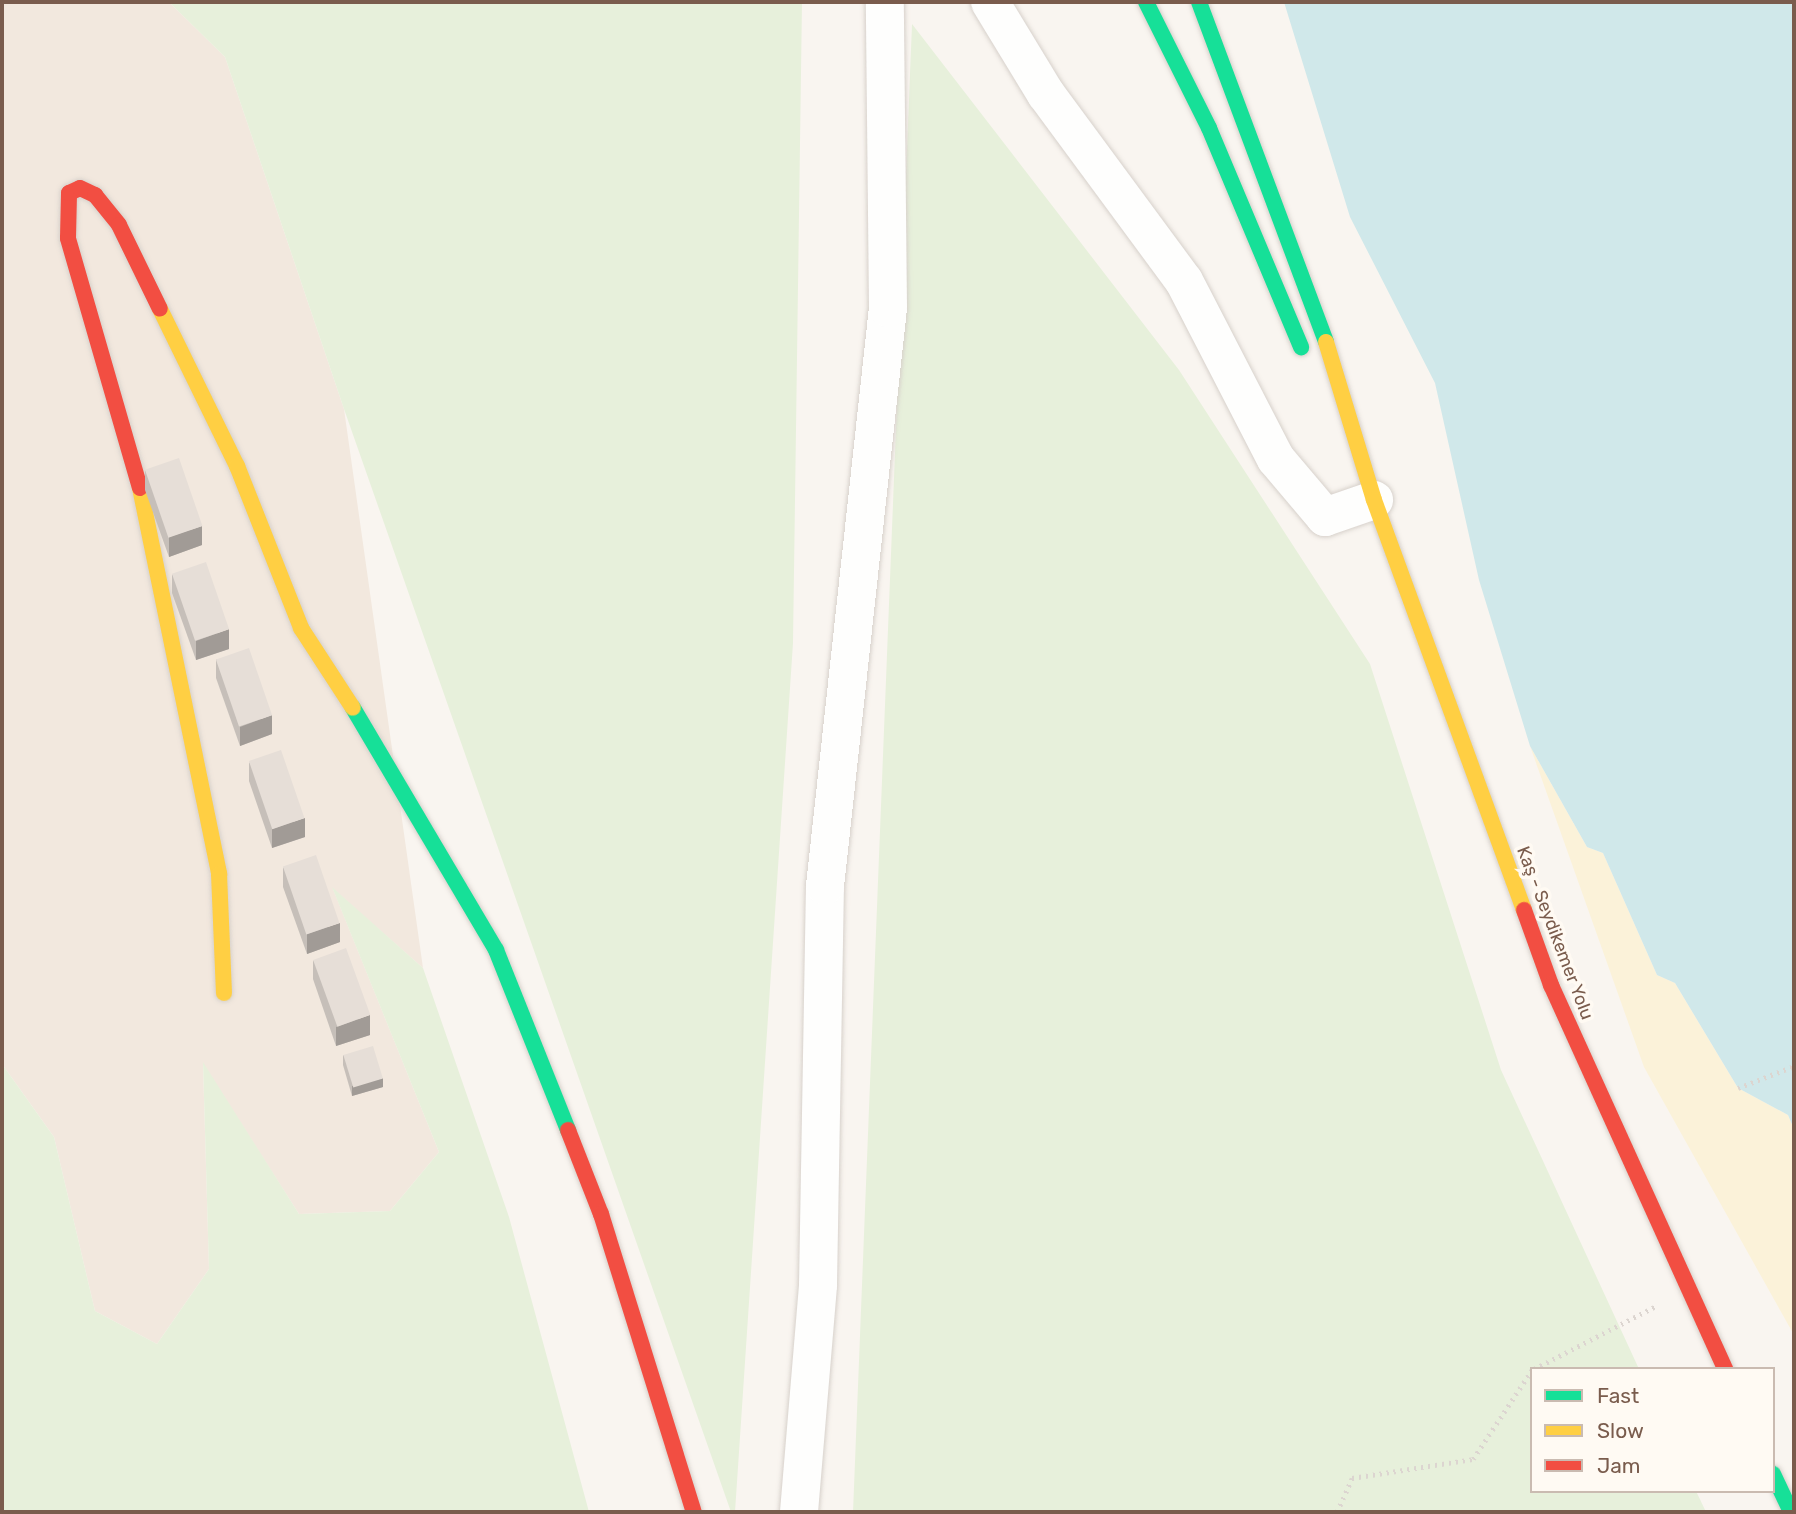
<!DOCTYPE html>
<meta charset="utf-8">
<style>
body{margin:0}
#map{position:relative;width:1796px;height:1514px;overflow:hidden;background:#f9f5f0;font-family:Rubik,sans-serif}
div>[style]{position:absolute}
.residential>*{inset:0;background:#f2e8de}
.green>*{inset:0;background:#e7f0db}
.sand>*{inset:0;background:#fbf2d9}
.water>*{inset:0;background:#d0e8ea}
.path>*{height:4.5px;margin-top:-2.25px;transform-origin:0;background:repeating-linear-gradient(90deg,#dcd5d0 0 2px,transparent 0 7px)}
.roads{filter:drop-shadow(0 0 2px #d7d1cb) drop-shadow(0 0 2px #d7d1cb)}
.street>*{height:38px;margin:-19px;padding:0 19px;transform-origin:19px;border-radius:19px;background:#fefefd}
.fast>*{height:16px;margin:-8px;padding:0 8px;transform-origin:8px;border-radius:8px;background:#16e098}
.slow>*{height:16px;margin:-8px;padding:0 8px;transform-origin:8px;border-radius:8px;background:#ffcf43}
.jam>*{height:16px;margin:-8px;padding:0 8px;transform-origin:8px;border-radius:8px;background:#f24e42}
.wall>*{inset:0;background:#c6bfb9}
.shaded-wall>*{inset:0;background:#a19b96}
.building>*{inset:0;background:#e6ded7;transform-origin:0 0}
span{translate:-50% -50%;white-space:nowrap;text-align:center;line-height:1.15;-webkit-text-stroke:7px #fffaf3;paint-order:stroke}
.street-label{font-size:18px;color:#7a5c4d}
.frame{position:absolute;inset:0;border:4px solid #7a5c4d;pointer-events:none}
.legend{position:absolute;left:1530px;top:1367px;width:245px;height:126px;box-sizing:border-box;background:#fffaf3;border:2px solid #cabbb1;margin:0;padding:9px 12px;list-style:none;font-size:21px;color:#7a5c4d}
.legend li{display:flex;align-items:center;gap:14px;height:35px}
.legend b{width:35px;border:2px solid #cabbb1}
</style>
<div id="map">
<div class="residential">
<div style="clip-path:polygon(2px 2px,169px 2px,225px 57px,344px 409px,423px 968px,333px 889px,439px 1152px,390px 1211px,299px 1214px,203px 1064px,209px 1269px,157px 1344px,95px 1311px,54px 1137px,2px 1064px)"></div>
</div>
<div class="green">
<div style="clip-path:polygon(169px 2px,802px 2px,793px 643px,735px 1512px,731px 1512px,344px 409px,225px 57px)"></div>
<div style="clip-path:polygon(912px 24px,1179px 370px,1370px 664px,1501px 1070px,1639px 1369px,1532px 1369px,1532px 1491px,1696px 1491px,1706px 1512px,853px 1512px)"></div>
<div style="clip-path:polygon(332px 887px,423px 968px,509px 1217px,589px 1512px,2px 1512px,2px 1064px,54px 1137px,95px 1311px,157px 1344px,209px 1269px,203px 1062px,299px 1214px,390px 1211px,439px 1152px)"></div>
</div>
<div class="sand">
<div style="clip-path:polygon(1530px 746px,1587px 847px,1603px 853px,1657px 975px,1675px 983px,1738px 1088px,1788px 1115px,1794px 1129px,1794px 1335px,1644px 1067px)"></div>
</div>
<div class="water">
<div style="clip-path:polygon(1284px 2px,1794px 2px,1794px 1129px,1788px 1115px,1738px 1088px,1675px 983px,1657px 975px,1603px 853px,1587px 847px,1530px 746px,1479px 580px,1435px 383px,1350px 217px)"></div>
</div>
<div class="path">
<div style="left:1738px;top:1088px;width:60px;rotate:-21.4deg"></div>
<div style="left:1534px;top:1369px;width:137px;rotate:-27.3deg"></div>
<div style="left:1337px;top:1512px;width:37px;rotate:-66deg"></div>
<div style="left:1352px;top:1478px;width:122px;rotate:-8.9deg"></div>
<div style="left:1473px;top:1459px;width:107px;rotate:-56.5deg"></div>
</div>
<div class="roads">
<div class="street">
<div style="left:990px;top:2px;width:108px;rotate:58.7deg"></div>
<div style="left:1046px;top:94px;width:232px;rotate:53.6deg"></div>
<div style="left:1184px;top:281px;width:200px;rotate:62.7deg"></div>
<div style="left:1276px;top:459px;width:76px;rotate:49.8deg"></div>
<div style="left:1325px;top:517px;width:52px;rotate:-19.1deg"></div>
<div style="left:799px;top:1512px;width:228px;rotate:-85.2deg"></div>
<div style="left:818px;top:1285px;width:399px;rotate:-89deg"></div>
<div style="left:825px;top:886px;width:581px;rotate:-83.78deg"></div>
<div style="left:888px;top:308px;width:306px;rotate:-90.6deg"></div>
</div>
<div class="fast">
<div style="left:1146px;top:2px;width:141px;rotate:63.4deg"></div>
<div style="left:1209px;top:128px;width:238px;rotate:67.2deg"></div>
<div style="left:1199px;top:2px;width:363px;rotate:69.5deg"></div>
<div style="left:353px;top:708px;width:281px;rotate:59.4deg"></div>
<div style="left:496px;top:950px;width:194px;rotate:68.2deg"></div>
<div style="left:1773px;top:1474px;width:42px;rotate:64.7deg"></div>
</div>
<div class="slow">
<div style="left:160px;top:309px;width:175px;rotate:63.9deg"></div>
<div style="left:237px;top:466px;width:174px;rotate:68.4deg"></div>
<div style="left:301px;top:628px;width:95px;rotate:57deg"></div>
<div style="left:1326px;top:342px;width:165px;rotate:73.1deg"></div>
<div style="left:1374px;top:500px;width:437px;rotate:69.9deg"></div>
<div style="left:140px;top:488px;width:394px;rotate:78.4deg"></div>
<div style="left:219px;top:874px;width:119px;rotate:87.6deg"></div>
</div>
<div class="jam">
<div style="left:140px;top:488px;width:260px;rotate:-106.1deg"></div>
<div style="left:68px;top:238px;width:45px;rotate:-88.7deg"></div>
<div style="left:69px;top:193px;width:12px;rotate:-24deg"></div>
<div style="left:80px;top:188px;width:17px;rotate:25deg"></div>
<div style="left:95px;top:195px;width:38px;rotate:51deg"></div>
<div style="left:119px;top:225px;width:93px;rotate:64deg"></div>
<div style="left:1524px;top:910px;width:80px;rotate:70.2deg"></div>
<div style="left:1551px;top:985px;width:422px;rotate:65.6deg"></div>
<div style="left:568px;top:1130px;width:90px;rotate:68.6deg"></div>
<div style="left:601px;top:1214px;width:312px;rotate:72.7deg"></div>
</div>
</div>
<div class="wall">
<div style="clip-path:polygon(145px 470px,202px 545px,169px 557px,145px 490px)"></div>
<div style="clip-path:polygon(172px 574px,229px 649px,196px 660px,172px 593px)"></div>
<div style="clip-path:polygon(216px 659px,272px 734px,240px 746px,216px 678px)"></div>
<div style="clip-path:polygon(249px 762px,305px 837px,272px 848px,249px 781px)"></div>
<div style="clip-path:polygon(283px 867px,340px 942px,307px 954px,283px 887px)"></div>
<div style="clip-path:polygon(313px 960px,370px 1035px,336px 1046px,313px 979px)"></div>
<div style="clip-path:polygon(343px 1055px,383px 1087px,352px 1096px,343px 1065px)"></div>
</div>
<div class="shaded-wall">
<div style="clip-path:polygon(202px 526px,202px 545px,169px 557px,169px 537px)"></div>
<div style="clip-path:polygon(229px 629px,229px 649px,196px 660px,196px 641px)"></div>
<div style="clip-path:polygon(272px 715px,272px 734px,240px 746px,240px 727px)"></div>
<div style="clip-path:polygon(305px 818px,305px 837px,272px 848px,272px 829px)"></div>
<div style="clip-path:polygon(340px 923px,340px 942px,307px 954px,307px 934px)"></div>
<div style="clip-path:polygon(370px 1015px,370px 1035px,336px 1046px,336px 1027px)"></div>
<div style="clip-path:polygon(383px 1078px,383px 1087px,352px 1096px,352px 1086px)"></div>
</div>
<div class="building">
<div style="left:179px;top:458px;width:72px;height:36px;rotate:71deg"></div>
<div style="left:206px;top:562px;width:71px;height:36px;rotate:71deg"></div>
<div style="left:249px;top:648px;width:71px;height:35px;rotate:71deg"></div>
<div style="left:281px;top:750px;width:72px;height:34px;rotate:71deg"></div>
<div style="left:316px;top:855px;width:72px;height:35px;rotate:71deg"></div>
<div style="left:346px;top:948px;width:71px;height:35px;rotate:70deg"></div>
<div style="left:373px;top:1046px;width:34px;height:31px;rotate:73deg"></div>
</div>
<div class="street-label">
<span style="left:1555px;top:933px;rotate:69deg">Kaş - Seydikemer Yolu</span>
</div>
<div class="frame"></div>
<ul class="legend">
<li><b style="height:9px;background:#16e098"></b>Fast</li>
<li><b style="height:9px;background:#ffcf43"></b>Slow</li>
<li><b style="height:9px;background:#f24e42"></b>Jam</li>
</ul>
</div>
